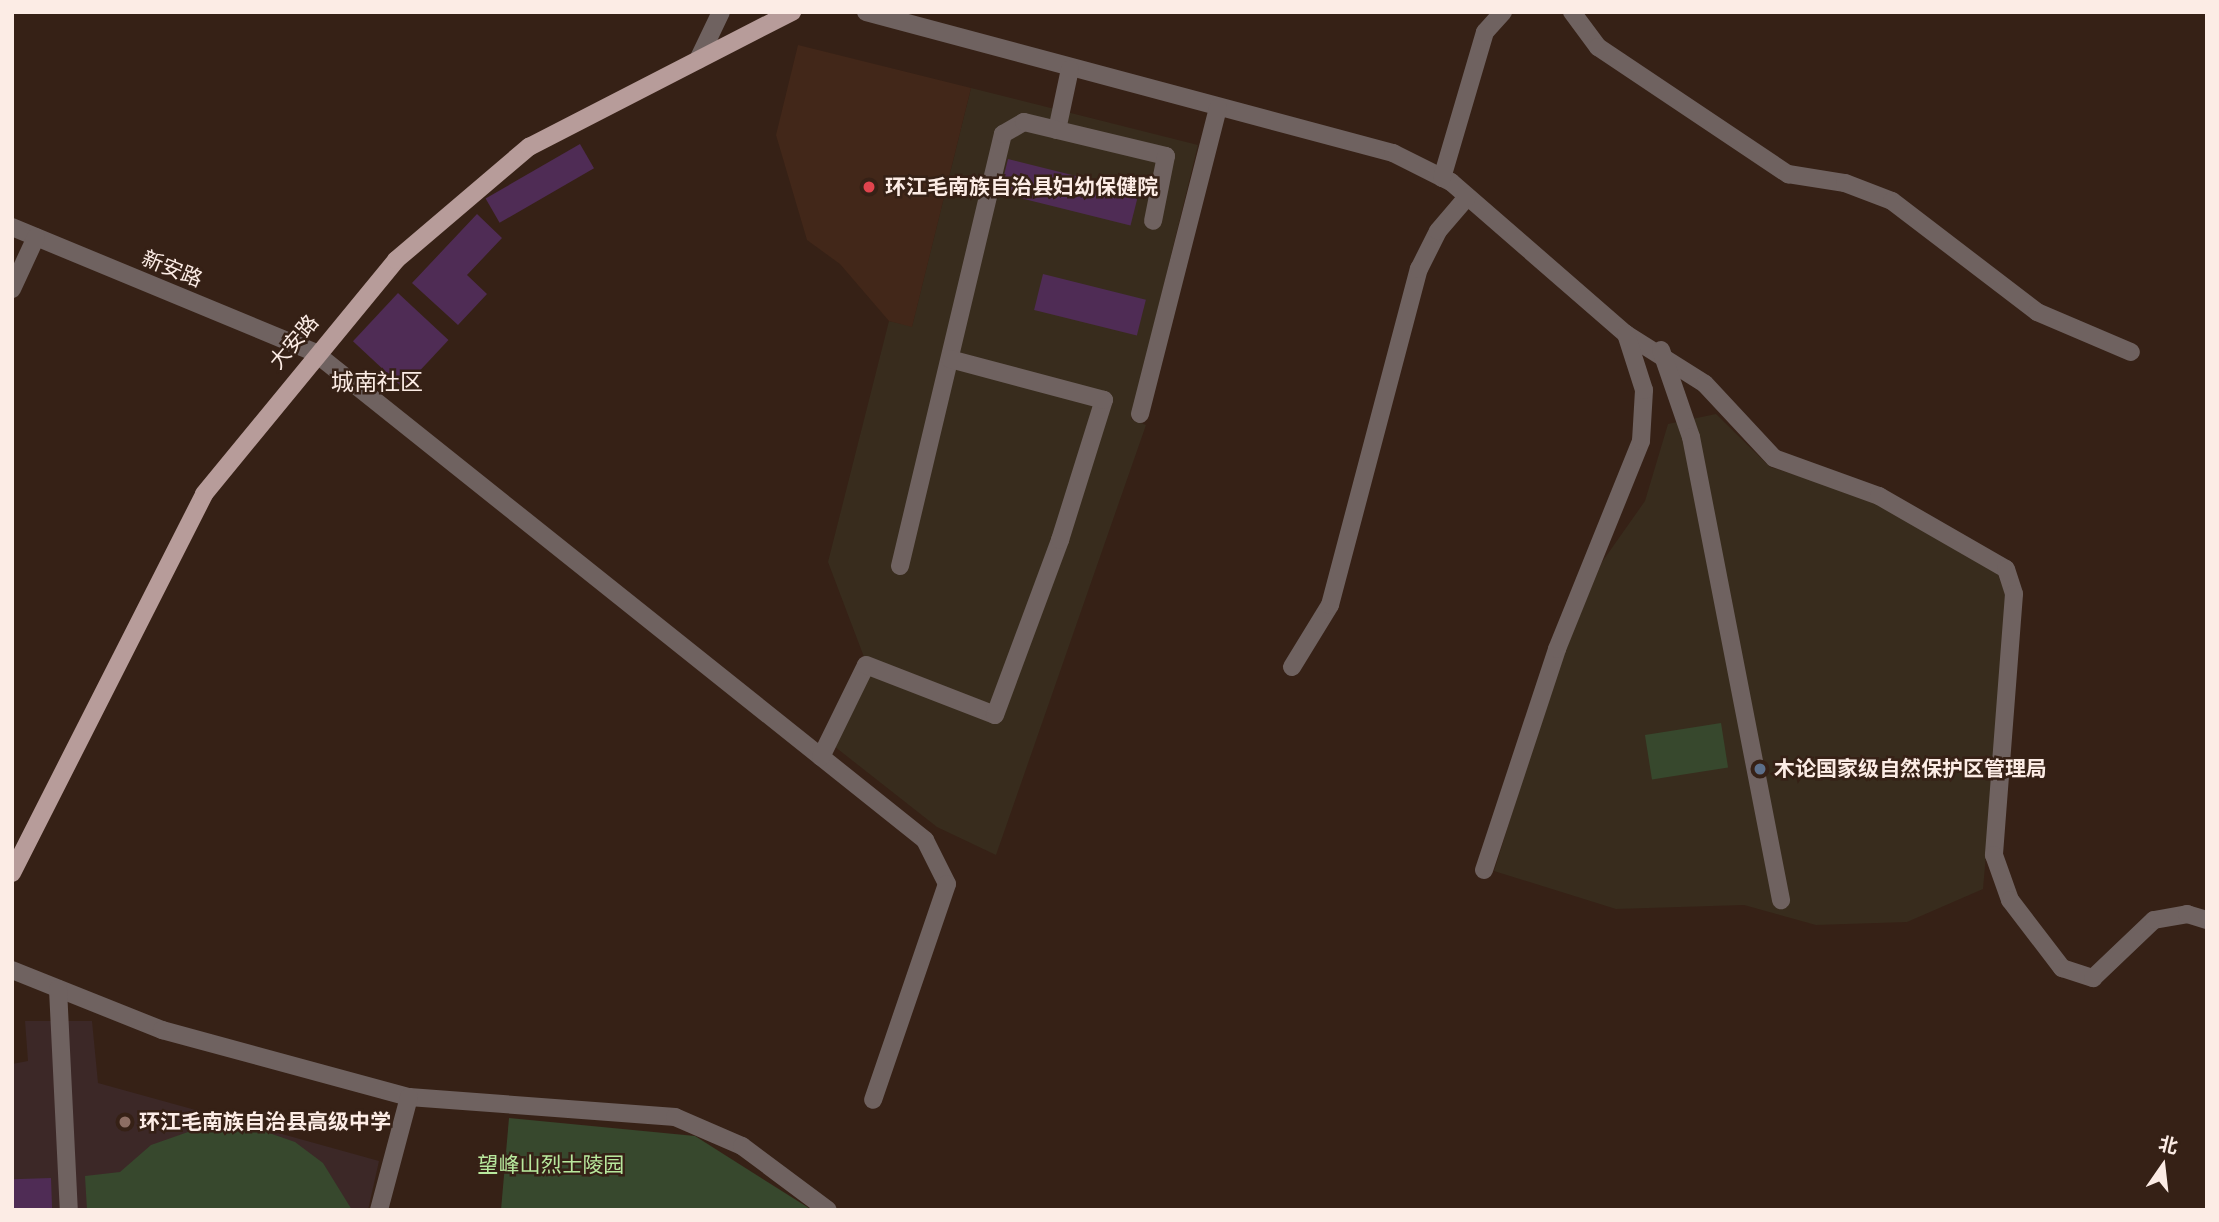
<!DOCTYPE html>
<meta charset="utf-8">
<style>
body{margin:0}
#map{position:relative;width:2219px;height:1222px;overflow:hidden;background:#362116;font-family:Poppins,"Noto Sans SC",sans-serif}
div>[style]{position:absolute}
.commercial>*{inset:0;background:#382c1d}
.built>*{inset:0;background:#422719}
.education>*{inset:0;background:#3c2827}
.green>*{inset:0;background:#37482d;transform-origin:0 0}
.building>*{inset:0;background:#4f2c55;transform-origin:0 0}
.minor>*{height:18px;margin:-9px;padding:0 9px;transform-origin:9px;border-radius:9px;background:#6f6260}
.major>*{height:18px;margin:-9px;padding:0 9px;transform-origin:9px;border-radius:9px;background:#b79c9a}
.dots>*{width:19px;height:19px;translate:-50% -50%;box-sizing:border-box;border:4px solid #362116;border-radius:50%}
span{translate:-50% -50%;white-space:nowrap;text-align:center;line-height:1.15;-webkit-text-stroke:5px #362116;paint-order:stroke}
.poi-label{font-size:21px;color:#fcece5;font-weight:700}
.left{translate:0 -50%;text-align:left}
.street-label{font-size:21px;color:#fcece5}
.park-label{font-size:21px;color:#b8e89d}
.neighbourhood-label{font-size:23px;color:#fcece5}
.frame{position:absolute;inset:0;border:14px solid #fcece5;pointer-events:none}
.north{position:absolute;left:2128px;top:1131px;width:70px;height:70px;-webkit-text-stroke:5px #362116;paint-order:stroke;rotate:14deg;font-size:19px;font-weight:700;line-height:28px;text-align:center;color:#fcece5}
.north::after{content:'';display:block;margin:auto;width:24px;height:32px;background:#fcece5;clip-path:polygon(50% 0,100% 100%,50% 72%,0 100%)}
</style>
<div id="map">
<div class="commercial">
<div style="clip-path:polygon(971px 88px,1198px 145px,1131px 419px,1146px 425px,996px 855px,937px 827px,825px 739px,864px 657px,828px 562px,889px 321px,912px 326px)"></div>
<div style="clip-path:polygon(1716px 414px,1770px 467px,1876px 500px,1995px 567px,2008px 601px,1983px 889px,1907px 922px,1816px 925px,1744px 905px,1616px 909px,1494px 871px,1558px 667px,1602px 562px,1645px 501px,1668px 424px)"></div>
</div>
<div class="built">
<div style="clip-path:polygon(798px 45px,971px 88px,912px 327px,889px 321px,840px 264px,807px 240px,776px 135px)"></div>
</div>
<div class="education">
<div style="clip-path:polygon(25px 1021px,92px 1021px,98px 1083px,379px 1161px,368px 1210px,12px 1210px,12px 1064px,28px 1061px)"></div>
</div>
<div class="green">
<div style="left:1721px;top:723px;width:45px;height:77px;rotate:81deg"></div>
<div style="clip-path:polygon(509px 1118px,695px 1136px,812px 1210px,501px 1210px)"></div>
<div style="clip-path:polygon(208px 1125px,246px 1125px,295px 1142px,323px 1163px,352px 1210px,87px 1210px,85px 1176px,120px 1172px,151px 1145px)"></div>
</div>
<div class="building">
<div style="left:580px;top:144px;width:28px;height:109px;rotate:60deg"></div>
<div style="left:1008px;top:159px;width:135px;height:35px;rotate:14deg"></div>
<div style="clip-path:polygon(477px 214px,502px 238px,467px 275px,487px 294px,458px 325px,412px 283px)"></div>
<div style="left:1043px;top:274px;width:106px;height:37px;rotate:14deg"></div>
<div style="left:398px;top:293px;width:69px;height:66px;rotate:43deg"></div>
<div style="left:51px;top:1178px;width:32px;height:39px;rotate:88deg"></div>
</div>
<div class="minor">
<div style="left:866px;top:12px;width:546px;rotate:14.98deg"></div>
<div style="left:1393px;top:153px;width:65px;rotate:26.6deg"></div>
<div style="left:1451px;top:182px;width:232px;rotate:41deg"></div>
<div style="left:1626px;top:334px;width:93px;rotate:32.3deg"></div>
<div style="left:1705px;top:384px;width:101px;rotate:47deg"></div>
<div style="left:1774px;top:458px;width:112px;rotate:19.9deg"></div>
<div style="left:1879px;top:496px;width:146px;rotate:29.9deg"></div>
<div style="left:2006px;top:569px;width:26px;rotate:72deg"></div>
<div style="left:2014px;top:594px;width:262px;rotate:94.4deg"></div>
<div style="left:1994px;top:855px;width:48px;rotate:70.4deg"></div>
<div style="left:2010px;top:900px;width:86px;rotate:52.6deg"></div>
<div style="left:2062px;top:968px;width:33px;rotate:18deg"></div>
<div style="left:2093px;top:978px;width:84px;rotate:-43.6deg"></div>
<div style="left:2154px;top:920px;width:34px;rotate:-10deg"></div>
<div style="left:2187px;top:914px;width:21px;rotate:17deg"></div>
<div style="left:1572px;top:12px;width:44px;rotate:53.4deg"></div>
<div style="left:1598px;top:47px;width:229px;rotate:33.8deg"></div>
<div style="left:1788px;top:174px;width:58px;rotate:9deg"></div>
<div style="left:1845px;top:183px;width:50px;rotate:21deg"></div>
<div style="left:1892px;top:201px;width:183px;rotate:37.4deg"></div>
<div style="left:2037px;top:312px;width:102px;rotate:23.1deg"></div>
<div style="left:698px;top:60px;width:53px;rotate:-64.4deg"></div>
<div style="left:1057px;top:130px;width:62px;rotate:-78deg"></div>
<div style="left:1442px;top:178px;width:152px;rotate:-73.6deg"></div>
<div style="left:1485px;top:32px;width:27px;rotate:-48deg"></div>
<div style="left:12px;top:227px;width:327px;rotate:22.5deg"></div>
<div style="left:314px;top:352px;width:782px;rotate:38.61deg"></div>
<div style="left:925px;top:840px;width:49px;rotate:63.4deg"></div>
<div style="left:947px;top:884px;width:228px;rotate:108.9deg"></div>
<div style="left:12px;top:289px;width:57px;rotate:-65.2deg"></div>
<div style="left:1661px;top:350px;width:92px;rotate:71deg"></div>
<div style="left:1691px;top:437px;width:472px;rotate:79deg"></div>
<div style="left:1140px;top:414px;width:316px;rotate:-75.7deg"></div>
<div style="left:900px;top:566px;width:444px;rotate:-76.6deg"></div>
<div style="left:1003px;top:134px;width:24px;rotate:-30deg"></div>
<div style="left:1024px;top:122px;width:146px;rotate:13.5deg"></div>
<div style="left:1166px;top:156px;width:66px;rotate:101.3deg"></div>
<div style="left:1292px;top:667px;width:73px;rotate:-58.5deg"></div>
<div style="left:1330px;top:605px;width:348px;rotate:-75.2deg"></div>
<div style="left:1419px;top:269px;width:42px;rotate:-63.4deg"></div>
<div style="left:1438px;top:231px;width:45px;rotate:-49.5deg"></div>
<div style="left:821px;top:757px;width:102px;rotate:-63.9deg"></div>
<div style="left:866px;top:665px;width:138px;rotate:21.2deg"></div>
<div style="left:995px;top:715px;width:187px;rotate:-69.6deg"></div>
<div style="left:1060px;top:540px;width:147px;rotate:-72.6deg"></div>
<div style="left:1104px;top:400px;width:159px;rotate:-165.1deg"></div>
<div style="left:1484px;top:870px;width:233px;rotate:-71.7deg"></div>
<div style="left:1557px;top:649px;width:224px;rotate:-68deg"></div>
<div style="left:1641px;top:441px;width:51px;rotate:-86.6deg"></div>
<div style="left:1644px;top:390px;width:59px;rotate:-107.8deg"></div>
<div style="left:12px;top:970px;width:162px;rotate:21.8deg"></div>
<div style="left:162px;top:1030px;width:256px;rotate:15.2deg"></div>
<div style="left:409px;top:1097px;width:267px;rotate:4.3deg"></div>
<div style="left:675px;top:1117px;width:73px;rotate:23.4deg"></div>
<div style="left:742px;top:1146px;width:107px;rotate:36.7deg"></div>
<div style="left:58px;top:989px;width:221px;rotate:87.2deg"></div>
<div style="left:379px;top:1210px;width:117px;rotate:-75.1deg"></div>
</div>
<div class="major">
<div style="left:12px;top:873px;width:425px;rotate:-63.1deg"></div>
<div style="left:204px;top:494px;width:303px;rotate:-50.6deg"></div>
<div style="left:396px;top:260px;width:175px;rotate:-40.4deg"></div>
<div style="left:529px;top:147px;width:296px;rotate:-27.2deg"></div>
</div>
<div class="dots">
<div style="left:869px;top:187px;background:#e0444e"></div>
<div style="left:1760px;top:769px;background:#5c6f8a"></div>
<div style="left:125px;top:1122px;background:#8d6e63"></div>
</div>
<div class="poi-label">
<span class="left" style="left:885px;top:187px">环江毛南族自治县妇幼保健院</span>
<span class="left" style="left:1774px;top:769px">木论国家级自然保护区管理局</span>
<span class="left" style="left:139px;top:1122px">环江毛南族自治县高级中学</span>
</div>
<div class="street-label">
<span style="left:172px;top:269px;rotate:22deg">新安路</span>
<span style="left:294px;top:342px;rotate:-50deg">大安路</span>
</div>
<div class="park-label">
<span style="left:551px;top:1165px">望峰山烈士陵园</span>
</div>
<div class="neighbourhood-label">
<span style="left:377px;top:382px">城南社区</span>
</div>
<div class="frame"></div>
<div class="north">北</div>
</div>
